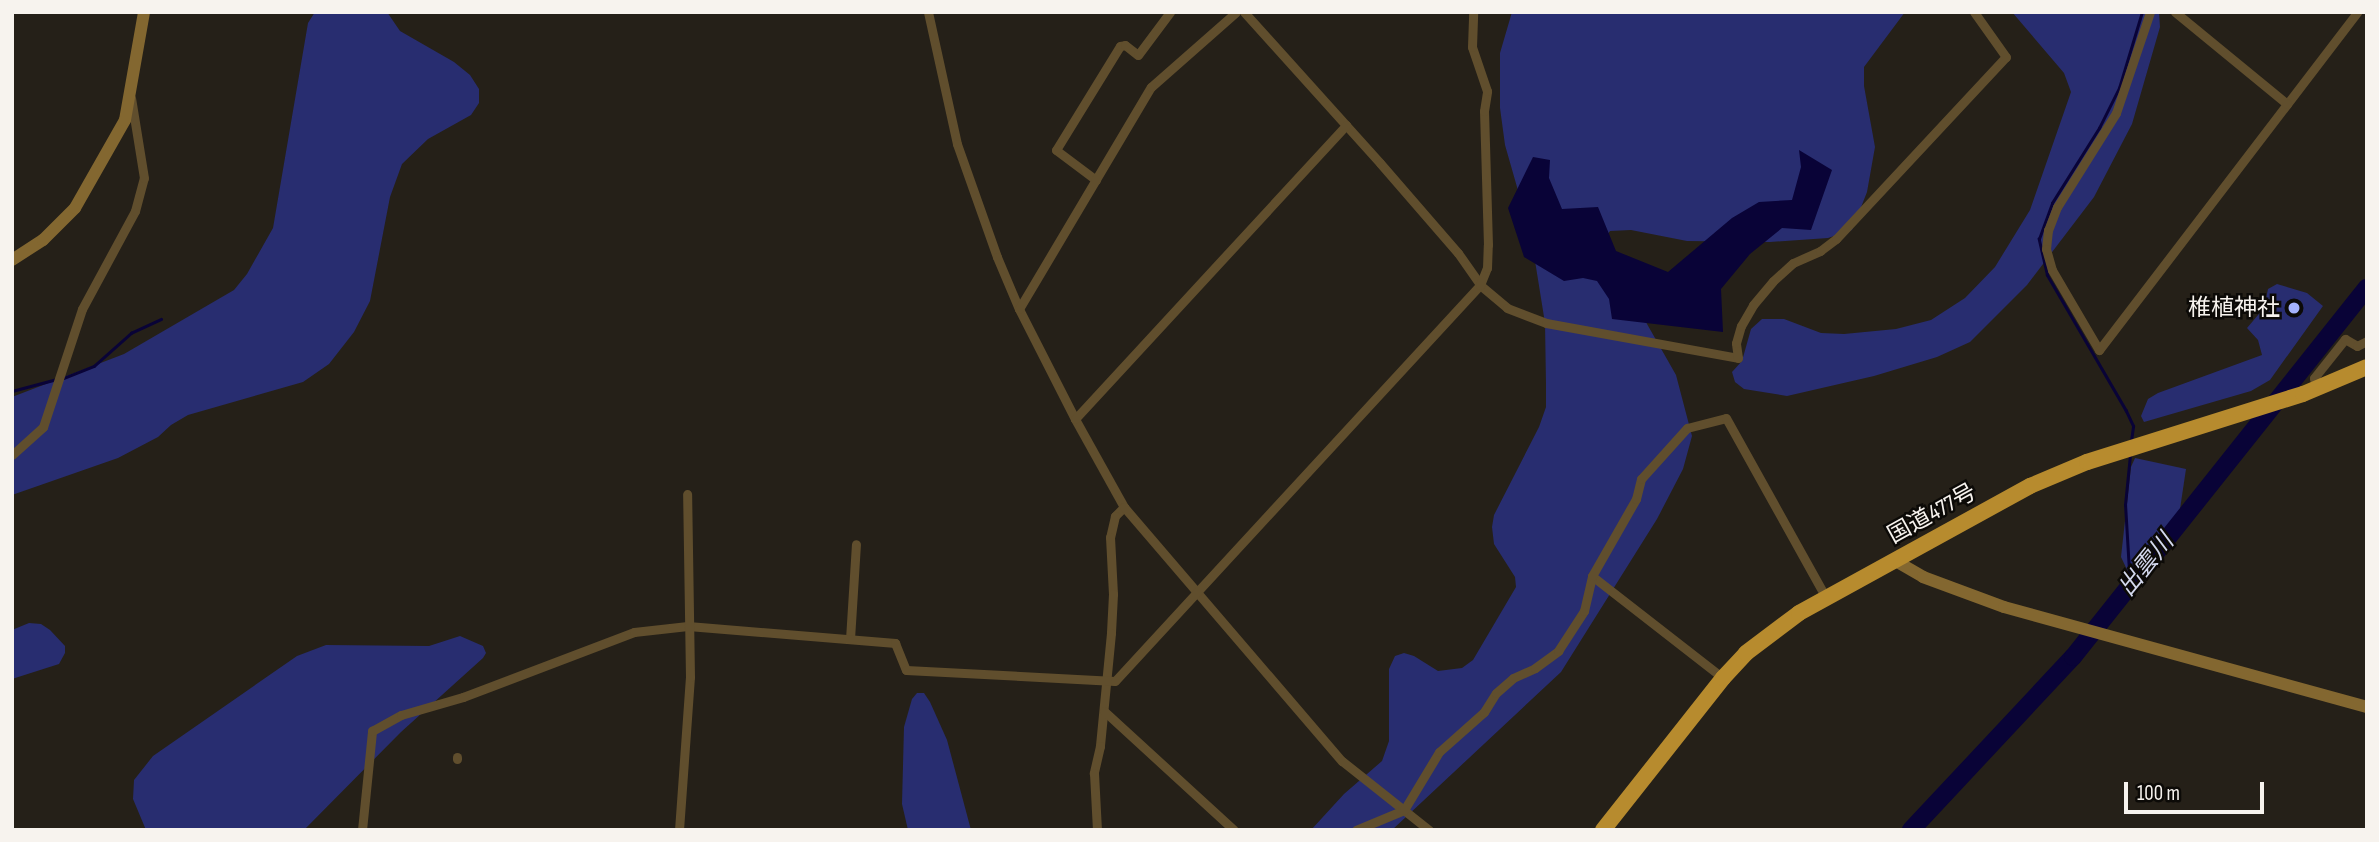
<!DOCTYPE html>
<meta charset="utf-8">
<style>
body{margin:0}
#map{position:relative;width:2379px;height:842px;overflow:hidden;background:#252018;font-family:"Sofia Sans Condensed","Noto Sans JP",sans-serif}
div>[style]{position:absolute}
.green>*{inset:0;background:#282d70}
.water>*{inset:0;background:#090337}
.stream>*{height:2.5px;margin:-1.25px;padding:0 1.25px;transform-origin:1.25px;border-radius:1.25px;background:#090337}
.river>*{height:18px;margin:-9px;padding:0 9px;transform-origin:9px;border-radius:9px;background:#090337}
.street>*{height:9px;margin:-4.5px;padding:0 4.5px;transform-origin:4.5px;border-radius:4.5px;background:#604e2d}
.secondary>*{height:12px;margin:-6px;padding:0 6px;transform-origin:6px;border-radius:6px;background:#836730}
.highway>*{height:16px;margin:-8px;padding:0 8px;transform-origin:8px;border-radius:8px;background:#b78b2e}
.dots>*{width:19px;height:19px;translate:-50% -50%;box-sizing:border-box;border:4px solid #0c0a07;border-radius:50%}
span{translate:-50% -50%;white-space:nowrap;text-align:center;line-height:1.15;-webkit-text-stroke:5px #0c0a07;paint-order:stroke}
.poi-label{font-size:23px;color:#f7f3ee}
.right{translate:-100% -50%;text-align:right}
.street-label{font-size:23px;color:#f7f3ee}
.water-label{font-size:24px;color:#d4d9ee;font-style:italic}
.frame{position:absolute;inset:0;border:14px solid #f7f3ee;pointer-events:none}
.scale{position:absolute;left:2124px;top:782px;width:140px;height:32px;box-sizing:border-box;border:4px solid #f7f3ee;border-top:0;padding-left:9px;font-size:21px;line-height:24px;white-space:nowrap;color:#f7f3ee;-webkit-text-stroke:5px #0c0a07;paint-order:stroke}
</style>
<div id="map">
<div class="green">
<div style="clip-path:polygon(315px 12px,387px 12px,400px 31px,454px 62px,470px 75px,479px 89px,479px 103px,471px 115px,428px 139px,402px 164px,390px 197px,370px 301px,354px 332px,329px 364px,303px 382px,188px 415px,171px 425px,158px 437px,118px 458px,12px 495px,12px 397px,124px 354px,234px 290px,247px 274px,273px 228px,308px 23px)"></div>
<div style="clip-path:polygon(1512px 12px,1905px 12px,1864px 67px,1864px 86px,1875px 147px,1867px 192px,1852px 230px,1828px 238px,1770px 242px,1687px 241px,1631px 230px,1610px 231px,1601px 243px,1676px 375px,1692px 436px,1683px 469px,1657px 519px,1561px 672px,1392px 830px,1311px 830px,1344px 794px,1382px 761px,1389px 741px,1389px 669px,1395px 656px,1404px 653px,1414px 656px,1438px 671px,1462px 668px,1473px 660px,1516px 587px,1515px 577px,1494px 544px,1492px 527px,1494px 515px,1539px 427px,1546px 407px,1546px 385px,1545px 323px,1531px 236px,1505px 145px,1500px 108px,1500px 53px)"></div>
<div style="clip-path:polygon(2012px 12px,2159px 12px,2160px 27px,2132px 124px,2094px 197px,2027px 285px,1970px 342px,1937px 357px,1874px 376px,1787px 396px,1744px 389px,1735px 382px,1732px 372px,1742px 361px,1751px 329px,1762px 319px,1784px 319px,1821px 333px,1844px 334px,1896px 329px,1931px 320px,1965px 298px,1995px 267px,2030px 210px,2071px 92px,2064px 73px)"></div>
<div style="clip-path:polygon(2277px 284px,2307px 293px,2323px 306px,2270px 380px,2251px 391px,2144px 422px,2141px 416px,2148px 399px,2158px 393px,2262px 355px,2258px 340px,2247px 328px,2264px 308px,2268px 289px)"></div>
<div style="clip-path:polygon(2135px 458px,2186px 469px,2180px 509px,2130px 576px,2121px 557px,2131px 467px)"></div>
<div style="clip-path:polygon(29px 623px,41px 624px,50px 630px,65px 646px,65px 653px,59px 664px,12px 679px,12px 630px)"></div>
<div style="clip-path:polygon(460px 636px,483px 646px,486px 653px,483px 658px,401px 732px,304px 830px,146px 830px,133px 799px,134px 780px,153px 756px,297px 656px,326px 645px,429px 646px)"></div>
<div style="clip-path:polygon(917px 693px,924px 693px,930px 702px,947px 740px,971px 830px,908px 830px,902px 804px,904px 727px,912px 699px)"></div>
</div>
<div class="water">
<div style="clip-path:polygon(1799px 150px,1832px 170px,1811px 230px,1782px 228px,1750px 254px,1721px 289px,1723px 332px,1612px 319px,1609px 299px,1597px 281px,1583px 278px,1564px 281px,1524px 257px,1508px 208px,1533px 157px,1550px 160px,1549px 178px,1562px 209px,1598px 207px,1616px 251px,1668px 272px,1732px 218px,1759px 202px,1792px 200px,1801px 167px)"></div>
</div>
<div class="stream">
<div style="left:64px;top:378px;width:32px;rotate:-22deg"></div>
<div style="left:94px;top:366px;width:50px;rotate:-41.7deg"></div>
<div style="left:131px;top:333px;width:33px;rotate:-25deg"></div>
<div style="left:12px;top:391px;width:47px;rotate:-14.9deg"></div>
<div style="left:2131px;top:441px;width:15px;rotate:-82deg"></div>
<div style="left:2133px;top:426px;width:17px;rotate:-115deg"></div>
<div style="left:2126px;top:411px;width:157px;rotate:-120.2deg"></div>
<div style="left:2047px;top:275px;width:37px;rotate:-103deg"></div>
<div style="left:2039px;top:239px;width:38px;rotate:-70deg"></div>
<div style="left:2052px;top:203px;width:89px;rotate:-57.9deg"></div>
<div style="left:2099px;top:128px;width:45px;rotate:-63.4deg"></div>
<div style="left:2119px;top:88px;width:79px;rotate:-73.2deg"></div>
<div style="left:2130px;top:588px;width:83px;rotate:-93.4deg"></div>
<div style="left:2125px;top:505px;width:50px;rotate:-84.3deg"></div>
</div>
<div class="river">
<div style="left:1911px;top:830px;width:237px;rotate:-46.9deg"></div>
<div style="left:2073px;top:657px;width:472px;rotate:-51.5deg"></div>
</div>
<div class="street">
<div style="left:928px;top:12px;width:135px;rotate:77.6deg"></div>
<div style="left:957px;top:144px;width:120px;rotate:70.5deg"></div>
<div style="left:997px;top:257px;width:56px;rotate:67.1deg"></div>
<div style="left:1019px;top:309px;width:123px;rotate:63deg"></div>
<div style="left:1075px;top:419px;width:101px;rotate:60.9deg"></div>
<div style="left:1124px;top:507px;width:13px;rotate:135deg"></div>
<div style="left:1115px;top:516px;width:22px;rotate:103deg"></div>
<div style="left:1110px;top:537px;width:57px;rotate:87deg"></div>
<div style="left:1113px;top:594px;width:39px;rotate:93deg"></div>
<div style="left:1111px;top:633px;width:114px;rotate:95.6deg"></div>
<div style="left:1100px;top:746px;width:28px;rotate:103deg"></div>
<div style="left:1094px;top:773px;width:57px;rotate:87deg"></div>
<div style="left:1244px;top:12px;width:203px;rotate:48deg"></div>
<div style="left:1380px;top:163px;width:119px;rotate:49.1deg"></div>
<div style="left:1458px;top:253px;width:39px;rotate:55deg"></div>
<div style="left:1480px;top:285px;width:35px;rotate:40deg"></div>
<div style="left:1507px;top:308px;width:42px;rotate:21deg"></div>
<div style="left:1546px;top:323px;width:195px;rotate:10.3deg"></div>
<div style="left:1738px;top:358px;width:15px;rotate:-98deg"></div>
<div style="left:1736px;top:343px;width:18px;rotate:-74deg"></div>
<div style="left:1741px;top:326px;width:24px;rotate:-60deg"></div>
<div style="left:1753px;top:305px;width:31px;rotate:-50deg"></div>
<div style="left:1773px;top:281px;width:27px;rotate:-42deg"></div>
<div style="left:1793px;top:263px;width:30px;rotate:-24deg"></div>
<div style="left:1820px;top:251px;width:20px;rotate:-37deg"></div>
<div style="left:1836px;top:239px;width:249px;rotate:-47deg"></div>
<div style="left:2006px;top:57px;width:55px;rotate:-125.4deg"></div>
<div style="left:2150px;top:12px;width:107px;rotate:108.6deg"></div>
<div style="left:2116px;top:113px;width:111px;rotate:122.1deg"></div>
<div style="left:2057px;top:207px;width:25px;rotate:111deg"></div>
<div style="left:2048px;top:230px;width:19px;rotate:96deg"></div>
<div style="left:2046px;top:249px;width:22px;rotate:74deg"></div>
<div style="left:2052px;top:270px;width:93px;rotate:59.6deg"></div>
<div style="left:2099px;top:350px;width:425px;rotate:-52.6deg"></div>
<div style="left:2175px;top:12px;width:145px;rotate:39.4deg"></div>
<div style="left:1096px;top:180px;width:50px;rotate:-143.1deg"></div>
<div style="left:1056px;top:150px;width:122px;rotate:-58.4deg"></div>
<div style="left:1120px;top:46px;width:5px;rotate:-11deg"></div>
<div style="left:1125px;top:45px;width:16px;rotate:38deg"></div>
<div style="left:1138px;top:55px;width:54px;rotate:-53.3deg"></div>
<div style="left:1019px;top:309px;width:258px;rotate:-59.3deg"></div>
<div style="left:1151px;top:87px;width:113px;rotate:-41.4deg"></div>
<div style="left:2316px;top:389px;width:11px;rotate:-100deg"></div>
<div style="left:2314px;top:378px;width:50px;rotate:-51.5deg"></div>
<div style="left:2345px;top:339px;width:14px;rotate:30deg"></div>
<div style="left:2357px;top:346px;width:11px;rotate:-27deg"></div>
<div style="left:1075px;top:419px;width:400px;rotate:-47.3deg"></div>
<div style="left:12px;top:455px;width:42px;rotate:-42.1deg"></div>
<div style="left:43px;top:427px;width:124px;rotate:-71.7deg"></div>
<div style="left:82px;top:309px;width:111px;rotate:-61.6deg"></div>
<div style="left:135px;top:211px;width:34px;rotate:-75deg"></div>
<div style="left:144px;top:178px;width:81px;rotate:-99.2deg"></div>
<div style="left:1124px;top:507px;width:335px;rotate:49.4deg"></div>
<div style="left:1342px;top:761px;width:111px;rotate:38.4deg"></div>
<div style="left:1592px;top:576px;width:166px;rotate:37.9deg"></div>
<div style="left:850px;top:639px;width:95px;rotate:-86.4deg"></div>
<div style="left:1104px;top:711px;width:176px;rotate:42.5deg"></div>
<div style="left:457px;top:759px;width:2px;rotate:-90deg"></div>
<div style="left:362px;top:830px;width:100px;rotate:-84.2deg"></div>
<div style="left:372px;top:731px;width:33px;rotate:-29deg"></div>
<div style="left:401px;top:715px;width:65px;rotate:-16.2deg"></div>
<div style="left:463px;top:697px;width:183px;rotate:-20.8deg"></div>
<div style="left:634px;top:632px;width:54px;rotate:-6.3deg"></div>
<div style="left:688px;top:626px;width:208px;rotate:4.7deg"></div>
<div style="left:895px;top:643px;width:29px;rotate:68deg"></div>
<div style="left:906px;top:670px;width:209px;rotate:3deg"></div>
<div style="left:1115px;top:681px;width:539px;rotate:-47.33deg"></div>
<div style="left:1480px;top:285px;width:18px;rotate:-68deg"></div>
<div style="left:1487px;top:268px;width:23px;rotate:-88deg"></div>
<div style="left:1488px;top:245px;width:134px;rotate:-91.7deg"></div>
<div style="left:1484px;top:111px;width:20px;rotate:-81deg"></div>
<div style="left:1487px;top:91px;width:46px;rotate:-108.8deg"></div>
<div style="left:1472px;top:47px;width:35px;rotate:-88deg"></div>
<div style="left:679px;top:830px;width:153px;rotate:-85.9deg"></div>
<div style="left:690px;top:677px;width:183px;rotate:-90.9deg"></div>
<div style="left:1356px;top:830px;width:52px;rotate:-22.6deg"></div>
<div style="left:1404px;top:810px;width:68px;rotate:-58.9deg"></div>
<div style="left:1439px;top:752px;width:60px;rotate:-41.6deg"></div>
<div style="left:1484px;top:712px;width:22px;rotate:-58deg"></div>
<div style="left:1496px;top:693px;width:23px;rotate:-41deg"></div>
<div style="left:1513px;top:678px;width:24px;rotate:-24deg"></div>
<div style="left:1535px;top:668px;width:29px;rotate:-36deg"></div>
<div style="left:1558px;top:651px;width:48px;rotate:-57deg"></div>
<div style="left:1584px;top:611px;width:36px;rotate:-77deg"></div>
<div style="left:1592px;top:576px;width:89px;rotate:-60.3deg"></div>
<div style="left:1636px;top:499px;width:21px;rotate:-76deg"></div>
<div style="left:1641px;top:479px;width:69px;rotate:-48deg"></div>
<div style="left:1687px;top:428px;width:40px;rotate:-14.4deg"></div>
<div style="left:1726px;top:418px;width:206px;rotate:60.9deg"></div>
</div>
<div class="secondary">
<div style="left:12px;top:260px;width:37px;rotate:-33deg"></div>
<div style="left:43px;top:240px;width:45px;rotate:-45deg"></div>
<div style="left:75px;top:208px;width:101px;rotate:-60.4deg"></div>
<div style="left:125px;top:120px;width:110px;rotate:-80deg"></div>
<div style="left:1894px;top:560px;width:34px;rotate:30deg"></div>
<div style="left:1923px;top:577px;width:86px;rotate:20.3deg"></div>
<div style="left:2004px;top:607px;width:377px;rotate:15.4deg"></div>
</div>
<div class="highway">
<div style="left:1603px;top:830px;width:194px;rotate:-51.7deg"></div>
<div style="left:1723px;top:678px;width:34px;rotate:-47deg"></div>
<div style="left:1746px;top:653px;width:66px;rotate:-37deg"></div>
<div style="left:1799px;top:613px;width:264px;rotate:-28.8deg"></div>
<div style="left:2030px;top:486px;width:62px;rotate:-22.8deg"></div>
<div style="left:2087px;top:462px;width:226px;rotate:-17.5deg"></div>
<div style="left:2303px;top:394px;width:69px;rotate:-22.9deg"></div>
</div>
<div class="dots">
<div style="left:2294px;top:308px;background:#a4b2fc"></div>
</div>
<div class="poi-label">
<span class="right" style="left:2280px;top:308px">椎植神社</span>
</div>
<div class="street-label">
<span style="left:1932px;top:514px;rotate:-29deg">国道477号</span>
</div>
<div class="water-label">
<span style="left:2146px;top:565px;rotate:-51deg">出雲川</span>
</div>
<div class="frame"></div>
<div class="scale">100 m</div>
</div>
